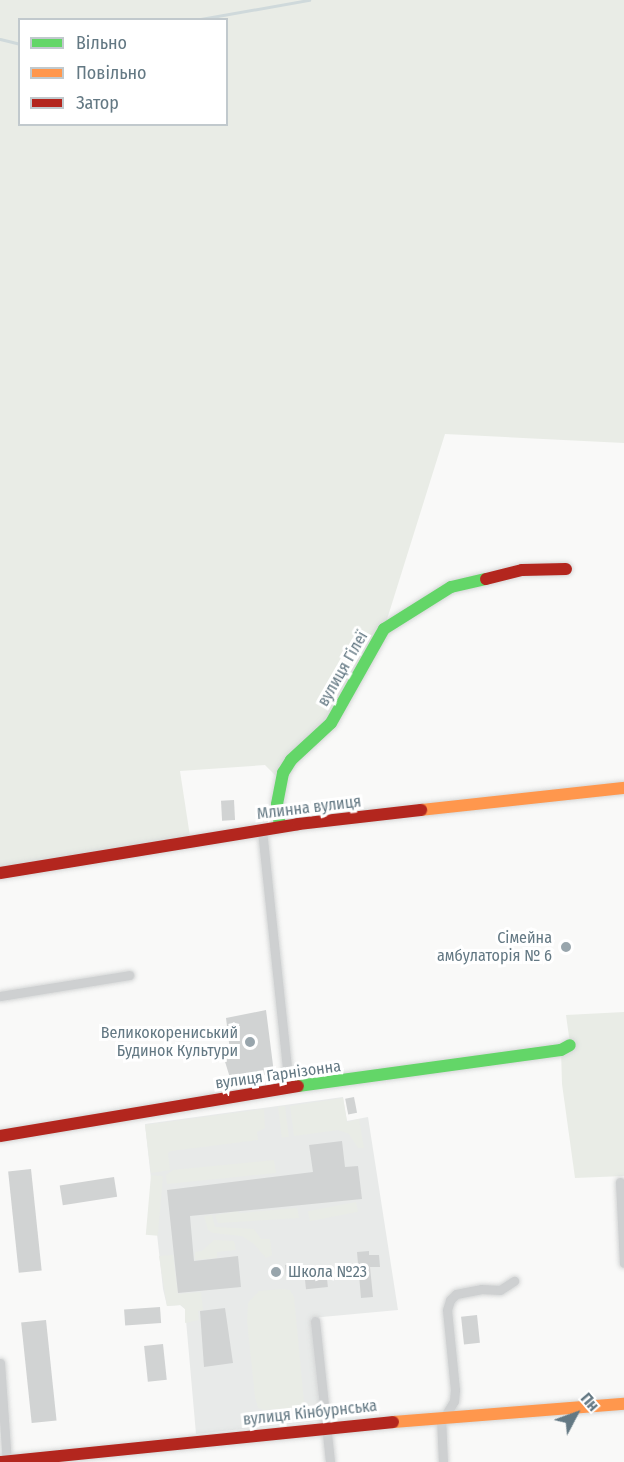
<!DOCTYPE html>
<meta charset="utf-8">
<style>
body{margin:0}
#map{position:relative;width:624px;height:1462px;overflow:hidden;background:#f9f9f8;font-family:"Fira Sans Condensed",sans-serif}
div>[style]{position:absolute}
.built>*{inset:0;background:#e8eae9}
.green>*{inset:0;background:#e9ece6;transform-origin:0 0}
.stream>*{height:3px;margin:-1.5px;padding:0 1.5px;transform-origin:1.5px;border-radius:1.5px;background:#cfd9db}
.building>*{inset:0;background:#d1d3d3;transform-origin:0 0}
.roads{filter:drop-shadow(0 0 2px #d4d6d6) drop-shadow(0 0 2px #d4d6d6)}
.street>*{height:9px;margin:-4.5px;padding:0 4.5px;transform-origin:4.5px;border-radius:4.5px;background:#ced0d1}
.fast>*{height:12px;margin:-6px;padding:0 6px;transform-origin:6px;border-radius:6px;background:#63d668}
.slow>*{height:12px;margin:-6px;padding:0 6px;transform-origin:6px;border-radius:6px;background:#ff974d}
.jam>*{height:12px;margin:-6px;padding:0 6px;transform-origin:6px;border-radius:6px;background:#b3261e}
.dots>*{width:16px;height:16px;translate:-50% -50%;box-sizing:border-box;border:3px solid #fff;border-radius:50%}
span{translate:-50% -50%;white-space:nowrap;text-align:center;line-height:1.15;-webkit-text-stroke:6px #fff;paint-order:stroke}
.street-label{font-size:16px;color:#637883}
.poi-label{font-size:16px;color:#637883}
.right{translate:-100% -50%;text-align:right}
.left{translate:0 -50%;text-align:left}
.legend{position:absolute;left:18px;top:18px;width:210px;height:108px;box-sizing:border-box;background:#fff;border:2px solid #c1c9cd;margin:0;padding:8px 10px;list-style:none;font-size:18px;color:#637883}
.legend li{display:flex;align-items:center;gap:12px;height:30px}
.legend b{width:30px;border:2px solid #c1c9cd}
.north{position:absolute;left:546px;top:1384px;width:60px;height:60px;-webkit-text-stroke:4px #fff;paint-order:stroke;rotate:49deg;font-size:16px;font-weight:700;line-height:24px;text-align:center;color:#637883}
.north::after{content:'';display:block;margin:auto;width:21px;height:27px;background:#637883;clip-path:polygon(50% 0,100% 100%,50% 72%,0 100%)}
</style>
<div id="map">
<div class="built">
<div style="clip-path:polygon(343px 1097px,347px 1121px,368px 1117px,398px 1310px,311px 1318px,324px 1420px,196px 1434px,185px 1309px,180px 1305px,167px 1306px,163px 1289px,145px 1124px)"></div>
</div>
<div class="green">
<div style="clip-path:polygon(evenodd,0 0,624px 0,624px 443px,445px 434px,384px 629px,342px 706px,280px 780px,265px 765px,180px 771px,191px 843px,0 873px,0 0,20px 20px,226px 20px,226px 124px,20px 124px,20px 20px)"></div>
<div style="clip-path:polygon(624px 1012px,624px 1176px,575px 1178px,562px 1084px,561px 1050px,570px 1044px,566px 1015px)"></div>
<div style="clip-path:polygon(343px 1098px,347px 1122px,359px 1119px,364px 1148px,358px 1148px,349px 1134px,338px 1130px,294px 1136px,290px 1106px)"></div>
<div style="left:285px;top:1106px;width:31px;height:7px;rotate:83deg"></div>
<div style="clip-path:polygon(264px 1109px,265px 1128px,257px 1132px,258px 1140px,171px 1151px,168px 1153px,170px 1170px,151px 1173px,145px 1125px)"></div>
<div style="clip-path:polygon(274px 1160px,276px 1173px,167px 1184px,166px 1175px,173px 1170px)"></div>
<div style="left:151px;top:1175px;width:12px;height:60px;rotate:5deg"></div>
<div style="clip-path:polygon(232px 1201px,238px 1201px,239px 1213px,297px 1208px,299px 1218px,218px 1223px,215px 1215px,233px 1212px)"></div>
<div style="left:356px;top:1202px;width:10px;height:49px;rotate:79deg"></div>
<div style="clip-path:polygon(212px 1215px,215px 1227px,254px 1229px,261px 1239px,270px 1239px,272px 1255px,266px 1258px,254px 1244px,242px 1236px,213px 1233px,208px 1230px,204px 1216px)"></div>
<div style="clip-path:polygon(214px 1240px,234px 1241px,236px 1250px,217px 1252px,217px 1258px,195px 1260px,195px 1252px,202px 1251px)"></div>
<div style="clip-path:polygon(173px 1255px,178px 1294px,201px 1292px,203px 1310px,198px 1311px,199px 1320px,185px 1323px,185px 1309px,181px 1305px,167px 1306px,159px 1256px)"></div>
<div style="clip-path:polygon(282px 1289px,290px 1290px,294px 1297px,304px 1402px,297px 1408px,264px 1410px,258px 1408px,255px 1397px,247px 1321px,248px 1303px,259px 1291px)"></div>
</div>
<div class="stream">
<div style="left:195px;top:20px;width:116px;rotate:-10deg"></div>
<div style="left:0;top:39px;width:21px;rotate:14deg"></div>
</div>
<div class="building">
<div style="left:234px;top:800px;width:20px;height:13px;rotate:87deg"></div>
<div style="clip-path:polygon(266px 1010px,274px 1073px,231px 1081px,222px 1052px,230px 1051px,226px 1018px)"></div>
<div style="left:354px;top:1097px;width:16px;height:9px;rotate:79deg"></div>
<div style="clip-path:polygon(342px 1141px,345px 1167px,358px 1166px,362px 1199px,190px 1216px,194px 1261px,238px 1256px,241px 1287px,178px 1293px,167px 1190px,313px 1172px,309px 1145px)"></div>
<div style="left:31px;top:1169px;width:102px;height:23px;rotate:84deg"></div>
<div style="left:114px;top:1177px;width:20px;height:55px;rotate:81deg"></div>
<div style="clip-path:polygon(369px 1251px,369px 1255px,379px 1255px,380px 1267px,370px 1267px,373px 1297px,361px 1298px,357px 1252px)"></div>
<div style="clip-path:polygon(297px 1264px,297px 1276px,286px 1276px,285px 1265px)"></div>
<div style="left:326px;top:1269px;width:18px;height:22px;rotate:84deg"></div>
<div style="left:160px;top:1307px;width:16px;height:36px;rotate:86deg"></div>
<div style="clip-path:polygon(225px 1308px,233px 1363px,204px 1367px,200px 1311px)"></div>
<div style="left:477px;top:1315px;width:28px;height:16px;rotate:84deg"></div>
<div style="left:46px;top:1320px;width:101px;height:25px;rotate:84deg"></div>
<div style="left:163px;top:1344px;width:36px;height:19px;rotate:84deg"></div>
</div>
<div class="roads">
<div class="street">
<div style="left:262px;top:830px;width:259px;rotate:84deg"></div>
<div style="left:0;top:996px;width:131px;rotate:-9.2deg"></div>
<div style="left:620px;top:1182px;width:81px;rotate:87.2deg"></div>
<div style="left:315px;top:1321px;width:142px;rotate:83.9deg"></div>
<div style="left:0;top:1363px;width:99px;rotate:86deg"></div>
<div style="left:445px;top:1416px;width:17px;rotate:-59deg"></div>
<div style="left:454px;top:1401px;width:11px;rotate:-85deg"></div>
<div style="left:455px;top:1390px;width:80px;rotate:-95.7deg"></div>
<div style="left:447px;top:1310px;width:10px;rotate:-73deg"></div>
<div style="left:450px;top:1300px;width:8px;rotate:-45deg"></div>
<div style="left:456px;top:1294px;width:25px;rotate:-11deg"></div>
<div style="left:481px;top:1289px;width:19px;rotate:3deg"></div>
<div style="left:500px;top:1290px;width:17px;rotate:-33deg"></div>
<div style="left:441px;top:1417px;width:45px;rotate:87.5deg"></div>
</div>
<div class="fast">
<div style="left:280px;top:827px;width:23px;rotate:-97deg"></div>
<div style="left:277px;top:804px;width:32px;rotate:-79deg"></div>
<div style="left:283px;top:773px;width:15px;rotate:-58deg"></div>
<div style="left:291px;top:760px;width:54px;rotate:-42.8deg"></div>
<div style="left:331px;top:723px;width:108px;rotate:-60.6deg"></div>
<div style="left:384px;top:629px;width:79px;rotate:-32.1deg"></div>
<div style="left:451px;top:587px;width:36px;rotate:-13deg"></div>
<div style="left:298px;top:1086px;width:265px;rotate:-7.8deg"></div>
<div style="left:561px;top:1050px;width:10px;rotate:-29deg"></div>
</div>
<div class="slow">
<div style="left:421px;top:810px;width:204px;rotate:-6.2deg"></div>
<div style="left:393px;top:1422px;width:232px;rotate:-4.5deg"></div>
</div>
<div class="jam">
<div style="left:486px;top:579px;width:37px;rotate:-14deg"></div>
<div style="left:522px;top:570px;width:44px;rotate:-1.3deg"></div>
<div style="left:0;top:873px;width:302px;rotate:-9.3deg"></div>
<div style="left:298px;top:824px;width:124px;rotate:-6.5deg"></div>
<div style="left:0;top:1136px;width:302px;rotate:-9.5deg"></div>
<div style="left:0;top:1462px;width:395px;rotate:-5.8deg"></div>
</div>
</div>
<div class="dots">
<div style="left:566px;top:947px;background:#98a5ac"></div>
<div style="left:250px;top:1042px;background:#98a5ac"></div>
<div style="left:276px;top:1272px;background:#98a5ac"></div>
</div>
<div class="street-label">
<span style="left:343px;top:669px;rotate:-60deg">вулиця Гілеї</span>
<span style="left:309px;top:808px;rotate:-7deg">Млинна вулиця</span>
<span style="left:278px;top:1075px;rotate:-8deg">вулиця Гарнізонна</span>
<span style="left:310px;top:1413px;rotate:-6deg">вулиця Кінбурнська</span>
</div>
<div class="poi-label">
<span class="right" style="left:552px;top:947px">Сімейна<br>амбулаторія № 6</span>
<span class="right" style="left:238px;top:1042px">Великокорениський<br>Будинок Культури</span>
<span class="left" style="left:288px;top:1272px">Школа №23</span>
</div>
<ul class="legend">
<li><b style="height:8px;background:#63d668"></b>Вільно</li>
<li><b style="height:8px;background:#ff974d"></b>Повільно</li>
<li><b style="height:8px;background:#b3261e"></b>Затор</li>
</ul>
<div class="north">Пн</div>
</div>
